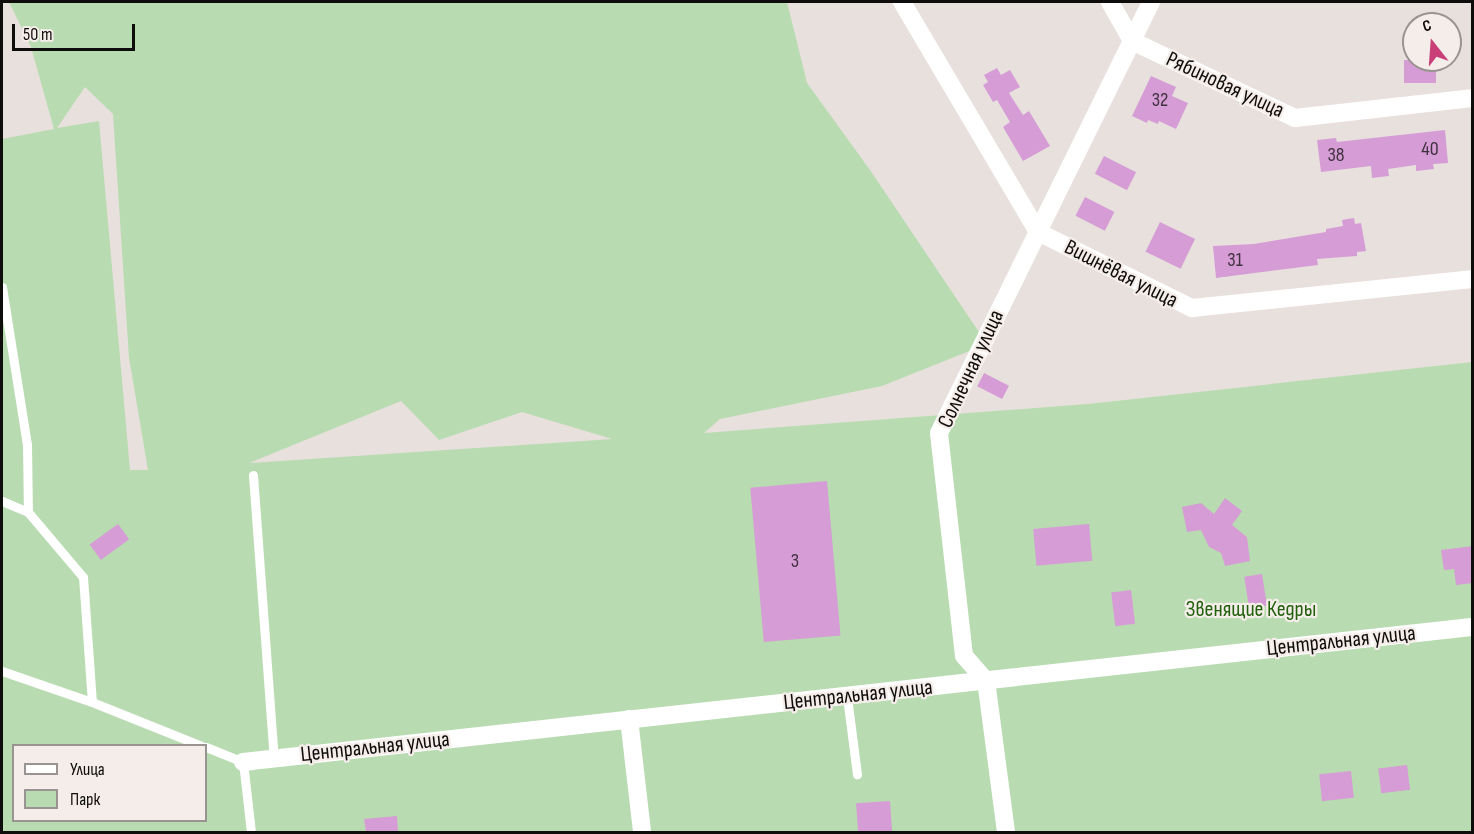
<!DOCTYPE html>
<meta charset="utf-8">
<style>
body{margin:0}
#map{position:relative;width:1474px;height:834px;overflow:hidden;background:#e8e0dd;font-family:"Sofia Sans Condensed",sans-serif}
div>[style]{position:absolute}
.green>*{inset:0;background:#b9dbb1}
.building>*{inset:0;background:#d59cd5;transform-origin:0 0}
.service>*{height:9px;margin:-4.5px;padding:0 4.5px;transform-origin:4.5px;border-radius:4.5px;background:#fff}
.minor>*{height:18px;margin:-9px;padding:0 9px;transform-origin:9px;border-radius:9px;background:#fff}
span{translate:-50% -50%;white-space:nowrap;text-align:center;line-height:1.15;-webkit-text-stroke:4.5px #f5edea;paint-order:stroke}
.number-label{font-size:20px;color:#40313e}
.number-label span{-webkit-text-stroke-width:0}
.street-label{font-size:22px;color:#0f0d0b}
.park-label{font-size:22px;color:#21610b}
.frame{position:absolute;inset:0;border:3px solid #0f0d0b;pointer-events:none}
.legend{position:absolute;left:12px;top:744px;width:195px;height:78px;box-sizing:border-box;background:#f5edea;border:2px solid #999391;margin:0;padding:8px 10px;list-style:none;font-size:18px;color:#0f0d0b}
.legend li{display:flex;align-items:center;gap:12px;height:30px}
.legend b{width:30px;border:2px solid #999391}
.north{position:absolute;left:1402px;top:12px;width:60px;height:60px;box-sizing:border-box;background:#f5edea;border:2px solid #999391;border-radius:50%;rotate:343deg;font-size:16px;font-weight:700;line-height:24px;text-align:center;color:#0f0d0b}
.north::after{content:'';display:block;margin:auto;width:21px;height:27px;background:#c93f78;clip-path:polygon(50% 0,100% 100%,50% 72%,0 100%)}
.scale{position:absolute;left:12px;top:24px;width:123px;height:27px;box-sizing:border-box;border:3px solid #0f0d0b;border-top:0;padding-left:8px;font-size:18px;line-height:21px;white-space:nowrap;color:#0f0d0b;-webkit-text-stroke:4px #f5edea;paint-order:stroke}
</style>
<div id="map">
<div class="green">
<div style="clip-path:polygon(evenodd,9px 2px,787px 2px,807px 83px,870px 170px,987px 344px,882px 386px,720px 419px,704px 433px,1088px 404px,1472px 362px,1472px 832px,2px 832px,2px 139px,54px 129px,31px 47px,9px 2px,85px 87px,113px 114px,129px 358px,148px 470px,130px 470px,99px 121px,57px 128px,85px 87px,9px 2px,401px 401px,439px 440px,522px 412px,612px 439px,249px 463px,401px 401px,9px 2px,14px 746px,206px 746px,206px 820px,14px 820px,14px 746px)"></div>
</div>
<div class="building">
<div style="left:1404px;top:60px;width:32px;height:23px"></div>
<div style="clip-path:polygon(997px 68px,1001px 75px,1010px 70px,1020px 87px,1009px 93px,1023px 115px,1029px 111px,1050px 146px,1023px 161px,1003px 127px,1010px 122px,997px 100px,993px 102px,983px 85px,988px 82px,984px 75px)"></div>
<div style="clip-path:polygon(1151px 76px,1176px 87px,1172px 96px,1188px 103px,1176px 129px,1159px 121px,1158px 124px,1148px 120px,1147px 123px,1132px 116px)"></div>
<div style="clip-path:polygon(1445px 130px,1448px 163px,1433px 164px,1434px 169px,1416px 171px,1416px 165px,1388px 169px,1389px 176px,1372px 178px,1371px 166px,1321px 172px,1317px 140px,1336px 138px,1337px 142px)"></div>
<div style="left:1104px;top:156px;width:36px;height:20px;rotate:27deg"></div>
<div style="left:1085px;top:197px;width:33px;height:21px;rotate:27deg"></div>
<div style="clip-path:polygon(1354px 218px,1355px 224px,1361px 223px,1366px 251px,1357px 252px,1357px 256px,1317px 259px,1318px 265px,1216px 278px,1213px 246px,1254px 244px,1326px 232px,1326px 229px,1343px 226px,1342px 220px)"></div>
<div style="left:1160px;top:222px;width:39px;height:33px;rotate:26deg"></div>
<div style="left:984px;top:373px;width:28px;height:15px;rotate:27deg"></div>
<div style="left:827px;top:481px;width:155px;height:77px;rotate:85deg"></div>
<div style="clip-path:polygon(1225px 498px,1242px 511px,1232px 525px,1247px 537px,1250px 561px,1225px 566px,1221px 553px,1209px 547px,1201px 530px,1187px 532px,1182px 507px,1201px 503px,1214px 514px)"></div>
<div style="left:118px;top:524px;width:19px;height:35px;rotate:54deg"></div>
<div style="left:1089px;top:524px;width:37px;height:56px;rotate:85deg"></div>
<div style="clip-path:polygon(1473px 546px,1473px 583px,1456px 585px,1454px 569px,1444px 570px,1441px 550px)"></div>
<div style="left:1262px;top:574px;width:32px;height:18px;rotate:81deg"></div>
<div style="left:1131px;top:590px;width:34px;height:20px;rotate:83deg"></div>
<div style="left:1407px;top:765px;width:25px;height:29px;rotate:83deg"></div>
<div style="left:1351px;top:771px;width:27px;height:32px;rotate:84deg"></div>
<div style="left:890px;top:801px;width:31px;height:34px;rotate:86deg"></div>
<div style="clip-path:polygon(397px 816px,398px 832px,366px 832px,364px 819px)"></div>
</div>
<div class="service">
<div style="left:2px;top:287px;width:159px;rotate:81deg"></div>
<div style="left:27px;top:444px;width:68px;rotate:89.2deg"></div>
<div style="left:253px;top:475px;width:284px;rotate:85.8deg"></div>
<div style="left:2px;top:501px;width:28px;rotate:23deg"></div>
<div style="left:28px;top:512px;width:85px;rotate:49.8deg"></div>
<div style="left:83px;top:577px;width:125px;rotate:85.9deg"></div>
<div style="left:92px;top:702px;width:118px;rotate:21.8deg"></div>
<div style="left:2px;top:671px;width:95px;rotate:19deg"></div>
<div style="left:847px;top:697px;width:78px;rotate:82.6deg"></div>
<div style="left:206px;top:747px;width:40px;rotate:22deg"></div>
<div style="left:243px;top:762px;width:70px;rotate:83.5deg"></div>
</div>
<div class="minor">
<div style="left:902px;top:2px;width:267px;rotate:59.4deg"></div>
<div style="left:1038px;top:232px;width:172px;rotate:26.3deg"></div>
<div style="left:1192px;top:308px;width:281px;rotate:-5.9deg"></div>
<div style="left:1110px;top:2px;width:45px;rotate:60.6deg"></div>
<div style="left:1132px;top:41px;width:180px;rotate:25.3deg"></div>
<div style="left:1295px;top:118px;width:178px;rotate:-6.4deg"></div>
<div style="left:629px;top:719px;width:114px;rotate:83.4deg"></div>
<div style="left:243px;top:762px;width:1236px;rotate:-6.27deg"></div>
<div style="left:1006px;top:832px;width:152px;rotate:-97.5deg"></div>
<div style="left:986px;top:681px;width:33px;rotate:-131deg"></div>
<div style="left:964px;top:656px;width:224px;rotate:-96.4deg"></div>
<div style="left:939px;top:433px;width:480px;rotate:-63.8deg"></div>
</div>
<div class="number-label">
<span style="left:1160px;top:100px">32</span>
<span style="left:1430px;top:149px">40</span>
<span style="left:1336px;top:155px">38</span>
<span style="left:1235px;top:260px">31</span>
<span style="left:795px;top:561px">3</span>
</div>
<div class="street-label">
<span style="left:1225px;top:85px;rotate:25deg">Рябиновая улица</span>
<span style="left:1121px;top:274px;rotate:27deg">Вишнёвая улица</span>
<span style="left:971px;top:369px;rotate:-65deg">Солнечная улица</span>
<span style="left:1341px;top:641px;rotate:-6deg">Центральная улица</span>
<span style="left:858px;top:695px;rotate:-6deg">Центральная улица</span>
<span style="left:375px;top:747px;rotate:-6deg">Центральная улица</span>
</div>
<div class="park-label">
<span style="left:1251px;top:610px">Звенящие Кедры</span>
</div>
<div class="frame"></div>
<ul class="legend">
<li><b style="height:8px;background:#fff"></b>Улица</li>
<li><b style="height:16px;background:#b9dbb1"></b>Парк</li>
</ul>
<div class="north">С</div>
<div class="scale">50 m</div>
</div>
